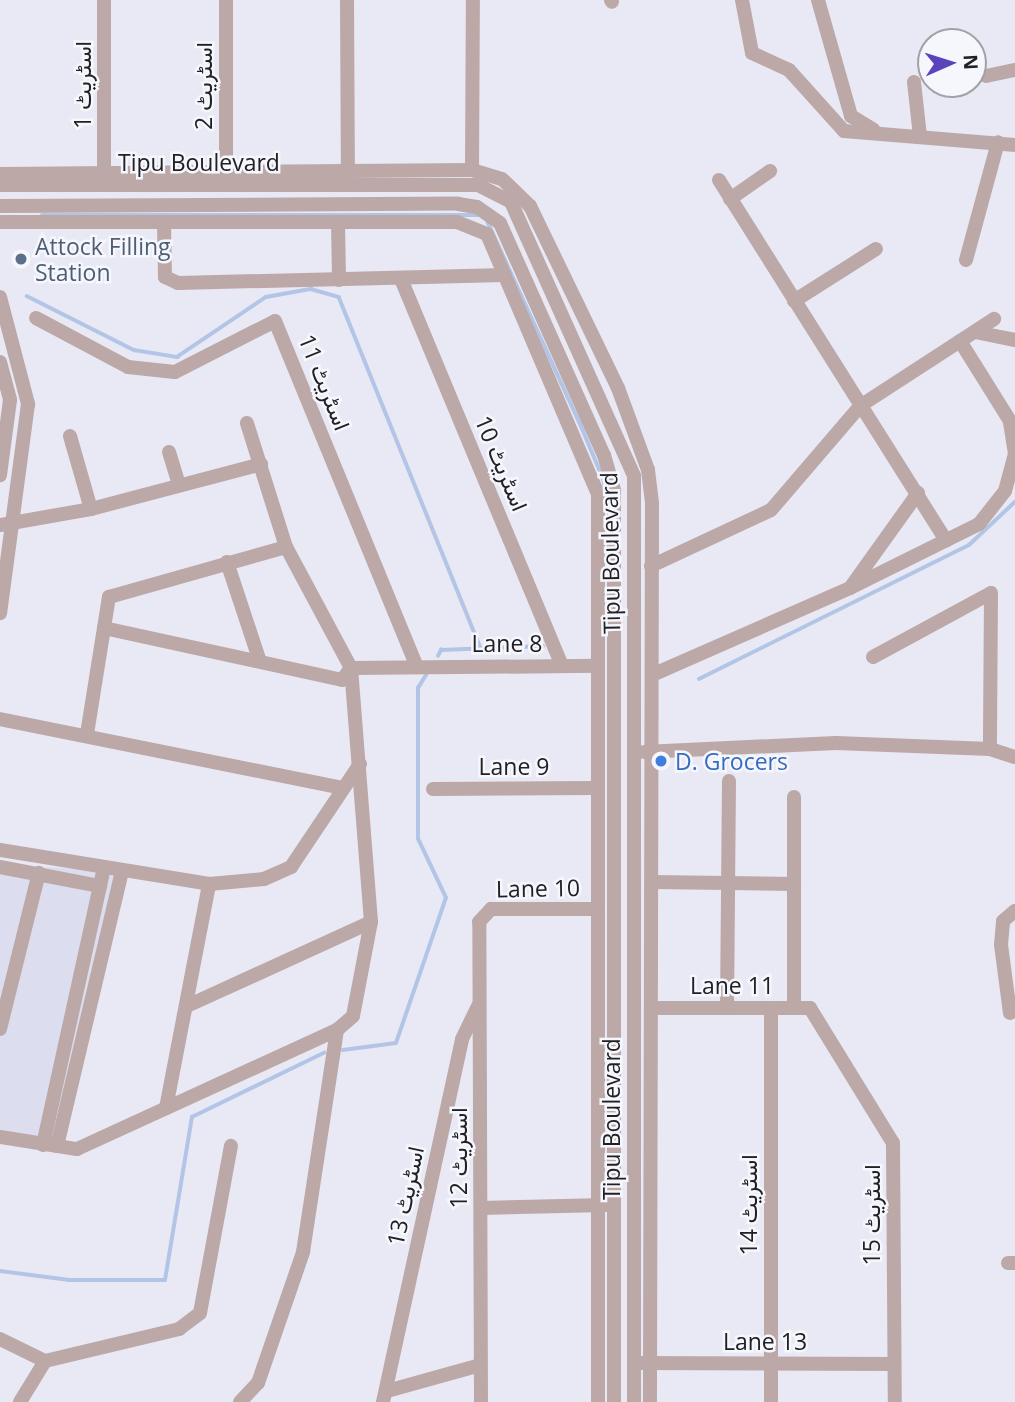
<!DOCTYPE html>
<meta charset="utf-8">
<style>
body{margin:0}
#map{position:relative;width:1015px;height:1402px;overflow:hidden;background:#e8e9f4;font-family:"Open Sans",Vazirmatn,sans-serif}
div>[style]{position:absolute}
.built>*{inset:0;background:#dcddef}
.stream>*{height:3.5px;margin:-1.75px;padding:0 1.75px;transform-origin:1.75px;border-radius:1.75px;background:#b2c5e6}
.minor>*{height:14px;margin:-7px;padding:0 7px;transform-origin:7px;border-radius:7px;background:#bca8a7}
.dots>*{width:19px;height:19px;translate:-50% -50%;box-sizing:border-box;border:4px solid #f6f7fd;border-radius:50%}
span{translate:-50% -50%;white-space:nowrap;text-align:center;line-height:1.15;-webkit-text-stroke:5px #f6f7fd;paint-order:stroke}
.street-label{font-size:23px;color:#212125}
.service-label{font-size:23px;color:#4e5e75}
.left{translate:0 -50%;text-align:left}
.shop-label{font-size:23px;color:#366cbe}
.north{position:absolute;left:917px;top:28px;width:70px;height:70px;box-sizing:border-box;background:#f6f7fd;border:2px solid #a1a1a7;border-radius:50%;rotate:87deg;font-size:19px;font-weight:700;line-height:28px;text-align:center;color:#212125}
.north::after{content:'';display:block;margin:auto;width:24px;height:32px;background:#5944bc;clip-path:polygon(50% 0,100% 100%,50% 72%,0 100%)}
</style>
<div id="map">
<div class="built">
<div style="clip-path:polygon(0 865px,122px 871px,57px 1146px,0 1135px)"></div>
</div>
<div class="stream">
<div style="left:42px;top:215px;width:436px"></div>
<div style="left:487px;top:220px;width:223px;rotate:65.4deg"></div>
<div style="left:580px;top:423px;width:62px;rotate:67.2deg"></div>
<div style="left:604px;top:480px;width:26px;rotate:83deg"></div>
<div style="left:27px;top:296px;width:120px;rotate:26.8deg"></div>
<div style="left:134px;top:350px;width:44px;rotate:9.2deg"></div>
<div style="left:177px;top:357px;width:107px;rotate:-34deg"></div>
<div style="left:266px;top:297px;width:46px;rotate:-10.1deg"></div>
<div style="left:311px;top:289px;width:29px;rotate:16deg"></div>
<div style="left:339px;top:297px;width:382px;rotate:68deg"></div>
<div style="left:438px;top:656px;width:7px;rotate:-63deg"></div>
<div style="left:441px;top:650px;width:102px;rotate:-2.2deg"></div>
<div style="left:699px;top:679px;width:301px;rotate:-26.4deg"></div>
<div style="left:969px;top:545px;width:63px;rotate:-43.1deg"></div>
<div style="left:343px;top:1050px;width:53px;rotate:-7.5deg"></div>
<div style="left:396px;top:1043px;width:153px;rotate:-71deg"></div>
<div style="left:446px;top:898px;width:65px;rotate:-115.4deg"></div>
<div style="left:418px;top:839px;width:151px;rotate:-90deg"></div>
<div style="left:418px;top:688px;width:15px;rotate:-58deg"></div>
<div style="left:0;top:1271px;width:70px;rotate:7.4deg"></div>
<div style="left:69px;top:1280px;width:96px"></div>
<div style="left:165px;top:1280px;width:165px;rotate:-80.6deg"></div>
<div style="left:192px;top:1117px;width:147px;rotate:-25.9deg"></div>
</div>
<div class="minor">
<div style="left:104px;top:0;width:170px;rotate:90deg"></div>
<div style="left:226px;top:0;width:172px;rotate:90deg"></div>
<div style="left:347px;top:0;width:170px;rotate:89.7deg"></div>
<div style="left:611px;top:0;width:2px;rotate:63deg"></div>
<div style="left:742px;top:0;width:54px;rotate:79.3deg"></div>
<div style="left:752px;top:53px;width:41px;rotate:24.7deg"></div>
<div style="left:789px;top:70px;width:82px;rotate:48deg"></div>
<div style="left:844px;top:131px;width:172px;rotate:4.7deg"></div>
<div style="left:818px;top:0;width:121px;rotate:74.1deg"></div>
<div style="left:851px;top:116px;width:26px;rotate:31deg"></div>
<div style="left:986px;top:76px;width:30px;rotate:-12deg"></div>
<div style="left:914px;top:82px;width:54px;rotate:83.7deg"></div>
<div style="left:472px;top:170px;width:170px;rotate:-89.7deg"></div>
<div style="left:0;top:174px;width:472px;rotate:-0.5deg"></div>
<div style="left:472px;top:170px;width:31px;rotate:17deg"></div>
<div style="left:502px;top:179px;width:39px;rotate:44deg"></div>
<div style="left:530px;top:206px;width:202px;rotate:64.2deg"></div>
<div style="left:618px;top:388px;width:87px;rotate:69.9deg"></div>
<div style="left:648px;top:470px;width:34px;rotate:83deg"></div>
<div style="left:652px;top:504px;width:898px;rotate:90.13deg"></div>
<div style="left:719px;top:180px;width:426px;rotate:57.8deg"></div>
<div style="left:0;top:185px;width:478px"></div>
<div style="left:478px;top:185px;width:37px;rotate:27deg"></div>
<div style="left:511px;top:202px;width:300px;rotate:65.8deg"></div>
<div style="left:634px;top:476px;width:926px;rotate:90deg"></div>
<div style="left:730px;top:199px;width:49px;rotate:-35deg"></div>
<div style="left:0;top:206px;width:458px;rotate:-0.3deg"></div>
<div style="left:458px;top:204px;width:19px;rotate:9deg"></div>
<div style="left:477px;top:207px;width:28px;rotate:35deg"></div>
<div style="left:500px;top:223px;width:254px;rotate:65.9deg"></div>
<div style="left:604px;top:455px;width:37px;rotate:74deg"></div>
<div style="left:614px;top:491px;width:911px;rotate:90deg"></div>
<div style="left:0;top:222px;width:457px"></div>
<div style="left:457px;top:222px;width:32px;rotate:22deg"></div>
<div style="left:487px;top:234px;width:283px;rotate:66.9deg"></div>
<div style="left:598px;top:494px;width:908px;rotate:90deg"></div>
<div style="left:164px;top:222px;width:55px;rotate:89deg"></div>
<div style="left:165px;top:277px;width:14px;rotate:25deg"></div>
<div style="left:178px;top:283px;width:327px;rotate:-1.4deg"></div>
<div style="left:338px;top:222px;width:58px;rotate:89deg"></div>
<div style="left:966px;top:260px;width:122px;rotate:-74.8deg"></div>
<div style="left:401px;top:279px;width:418px;rotate:67.4deg"></div>
<div style="left:0;top:297px;width:111px;rotate:75.3deg"></div>
<div style="left:28px;top:404px;width:211px;rotate:97.6deg"></div>
<div style="left:794px;top:301px;width:97px;rotate:-32.4deg"></div>
<div style="left:36px;top:318px;width:104px;rotate:28deg"></div>
<div style="left:128px;top:367px;width:47px;rotate:6.1deg"></div>
<div style="left:175px;top:372px;width:112px;rotate:-27deg"></div>
<div style="left:275px;top:321px;width:372px;rotate:67.7deg"></div>
<div style="left:975px;top:332px;width:41px;rotate:11.3deg"></div>
<div style="left:0;top:362px;width:39px;rotate:75deg"></div>
<div style="left:10px;top:400px;width:76px;rotate:97.6deg"></div>
<div style="left:70px;top:436px;width:76px;rotate:74deg"></div>
<div style="left:169px;top:452px;width:34px;rotate:73deg"></div>
<div style="left:0;top:525px;width:92px;rotate:-10deg"></div>
<div style="left:91px;top:509px;width:176px;rotate:-14.8deg"></div>
<div style="left:227px;top:562px;width:102px;rotate:71.7deg"></div>
<div style="left:651px;top:566px;width:132px;rotate:-25deg"></div>
<div style="left:771px;top:510px;width:137px;rotate:-49.4deg"></div>
<div style="left:860px;top:406px;width:160px;rotate:-33deg"></div>
<div style="left:850px;top:588px;width:144px;rotate:-26.4deg"></div>
<div style="left:979px;top:524px;width:42px;rotate:-51.8deg"></div>
<div style="left:1005px;top:491px;width:38px;rotate:-75deg"></div>
<div style="left:1015px;top:454px;width:33px;rotate:-99deg"></div>
<div style="left:1010px;top:421px;width:94px;rotate:-122deg"></div>
<div style="left:104px;top:628px;width:244px;rotate:12.3deg"></div>
<div style="left:342px;top:680px;width:15px;rotate:-53deg"></div>
<div style="left:351px;top:668px;width:247px;rotate:-0.5deg"></div>
<div style="left:873px;top:657px;width:134px;rotate:-28.5deg"></div>
<div style="left:991px;top:593px;width:156px;rotate:90.4deg"></div>
<div style="left:652px;top:675px;width:216px;rotate:-23.7deg"></div>
<div style="left:850px;top:588px;width:117px;rotate:-54.4deg"></div>
<div style="left:0;top:719px;width:349px;rotate:11.4deg"></div>
<div style="left:87px;top:734px;width:139px;rotate:-80.9deg"></div>
<div style="left:109px;top:597px;width:184px;rotate:-15.8deg"></div>
<div style="left:644px;top:752px;width:192px;rotate:-2.7deg"></div>
<div style="left:836px;top:743px;width:154px;rotate:2.2deg"></div>
<div style="left:990px;top:749px;width:26px;rotate:18deg"></div>
<div style="left:433px;top:789px;width:161px;rotate:-0.4deg"></div>
<div style="left:0;top:850px;width:212px;rotate:9.2deg"></div>
<div style="left:209px;top:884px;width:55px;rotate:-5.2deg"></div>
<div style="left:264px;top:879px;width:30px;rotate:-24deg"></div>
<div style="left:291px;top:867px;width:124px;rotate:-56.2deg"></div>
<div style="left:0;top:867px;width:102px;rotate:10.8deg"></div>
<div style="left:653px;top:882px;width:141px;rotate:0.8deg"></div>
<div style="left:794px;top:884px;width:87px;rotate:-90deg"></div>
<div style="left:794px;top:884px;width:124px;rotate:90deg"></div>
<div style="left:187px;top:1006px;width:202px;rotate:-24.5deg"></div>
<div style="left:653px;top:1008px;width:157px"></div>
<div style="left:810px;top:1008px;width:158px;rotate:58.4deg"></div>
<div style="left:893px;top:1143px;width:259px;rotate:89.6deg"></div>
<div style="left:727px;top:1008px;width:227px;rotate:-89.5deg"></div>
<div style="left:771px;top:1009px;width:393px;rotate:90deg"></div>
<div style="left:1010px;top:1013px;width:69px;rotate:-97.5deg"></div>
<div style="left:1001px;top:945px;width:24px;rotate:-85deg"></div>
<div style="left:1003px;top:921px;width:16px;rotate:-40deg"></div>
<div style="left:0;top:1029px;width:161px;rotate:-76deg"></div>
<div style="left:166px;top:1108px;width:228px;rotate:-79.1deg"></div>
<div style="left:0;top:1137px;width:78px;rotate:8.9deg"></div>
<div style="left:77px;top:1149px;width:286px;rotate:-24.6deg"></div>
<div style="left:337px;top:1030px;width:21px;rotate:-41deg"></div>
<div style="left:353px;top:1016px;width:96px;rotate:-79.2deg"></div>
<div style="left:371px;top:922px;width:255px;rotate:-94.5deg"></div>
<div style="left:351px;top:668px;width:137px;rotate:-118.2deg"></div>
<div style="left:286px;top:547px;width:130px;rotate:-107.5deg"></div>
<div style="left:43px;top:1145px;width:284px;rotate:-77.6deg"></div>
<div style="left:57px;top:1146px;width:283px;rotate:-76.7deg"></div>
<div style="left:481px;top:1208px;width:125px;rotate:-1.4deg"></div>
<div style="left:1008px;top:1263px;width:7px"></div>
<div style="left:0;top:1339px;width:50px;rotate:26.1deg"></div>
<div style="left:45px;top:1361px;width:138px;rotate:-13.4deg"></div>
<div style="left:179px;top:1329px;width:26px;rotate:-37deg"></div>
<div style="left:200px;top:1313px;width:170px;rotate:-79.5deg"></div>
<div style="left:640px;top:1363px;width:254px;rotate:0.2deg"></div>
<div style="left:387px;top:1391px;width:97px;rotate:-15.6deg"></div>
<div style="left:20px;top:1402px;width:48px;rotate:-58.6deg"></div>
<div style="left:240px;top:1402px;width:26px;rotate:-47deg"></div>
<div style="left:258px;top:1383px;width:139px;rotate:-71deg"></div>
<div style="left:303px;top:1252px;width:225px;rotate:-81.3deg"></div>
<div style="left:383px;top:1402px;width:371px;rotate:-77.7deg"></div>
<div style="left:462px;top:1039px;width:37px;rotate:-64deg"></div>
<div style="left:481px;top:1402px;width:480px;rotate:-90.2deg"></div>
<div style="left:479px;top:922px;width:18px;rotate:-47deg"></div>
<div style="left:491px;top:909px;width:105px"></div>
</div>
<div class="dots">
<div style="left:21px;top:259px;background:#5c6f8a"></div>
<div style="left:661px;top:761px;background:#3f7fe0"></div>
</div>
<div class="street-label">
<span style="left:82px;top:85px;rotate:-90deg">اسٹریٹ 1</span>
<span style="left:203px;top:86px;rotate:-90deg">اسٹریٹ 2</span>
<span style="left:199px;top:162px">Tipu Boulevard</span>
<span style="left:325px;top:382px;rotate:68deg">اسٹریٹ 11</span>
<span style="left:502px;top:463px;rotate:67deg">اسٹریٹ 10</span>
<span style="left:610px;top:553px;rotate:-91deg">Tipu Boulevard</span>
<span style="left:507px;top:643px">Lane 8</span>
<span style="left:514px;top:766px">Lane 9</span>
<span style="left:538px;top:888px;rotate:-1deg">Lane 10</span>
<span style="left:732px;top:985px">Lane 11</span>
<span style="left:611px;top:1119px;rotate:-90deg">Tipu Boulevard</span>
<span style="left:458px;top:1158px;rotate:-90deg">اسٹریٹ 12</span>
<span style="left:405px;top:1196px;rotate:-78deg">اسٹریٹ 13</span>
<span style="left:748px;top:1205px;rotate:-90deg">اسٹریٹ 14</span>
<span style="left:871px;top:1215px;rotate:-90deg">اسٹریٹ 15</span>
<span style="left:765px;top:1341px">Lane 13</span>
</div>
<div class="service-label">
<span class="left" style="left:35px;top:259px">Attock Filling<br>Station</span>
</div>
<div class="shop-label">
<span class="left" style="left:675px;top:761px">D. Grocers</span>
</div>
<div class="north">N</div>
</div>
